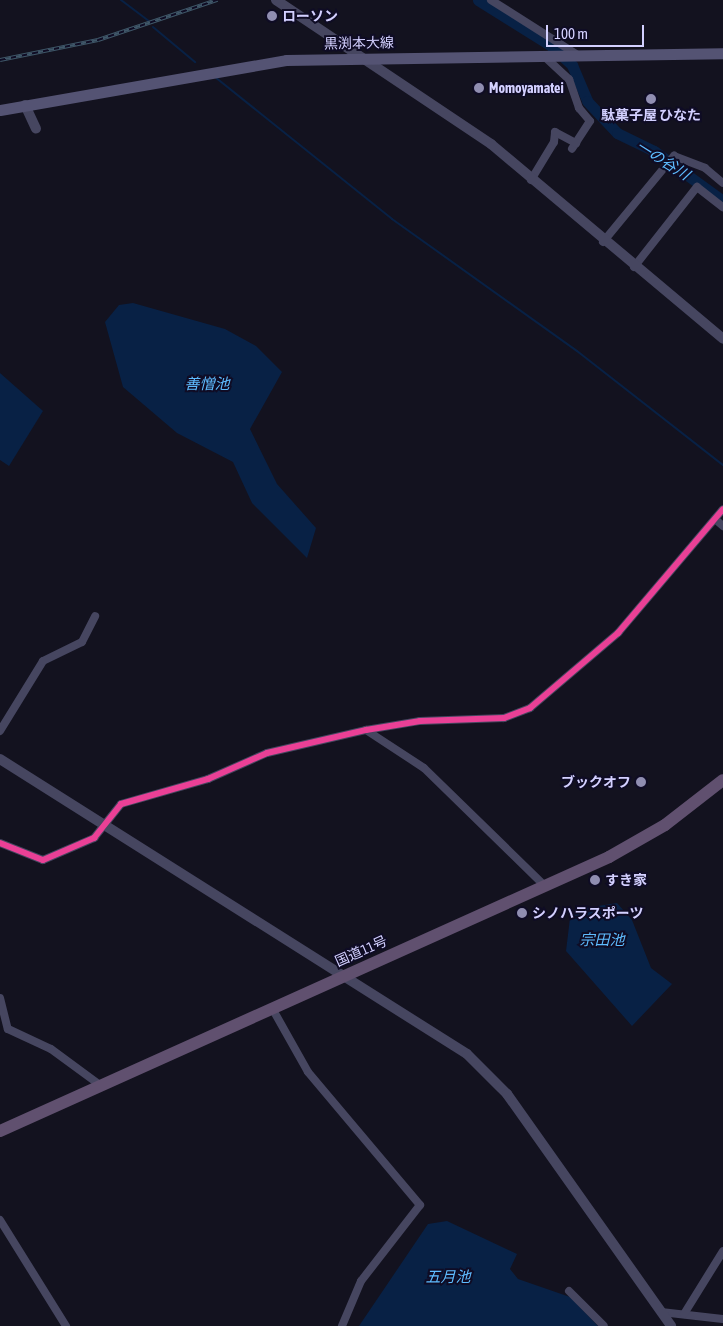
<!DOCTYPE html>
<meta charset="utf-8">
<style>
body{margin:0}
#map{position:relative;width:723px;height:1326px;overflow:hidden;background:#13121f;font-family:"Asap Condensed","Noto Sans JP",sans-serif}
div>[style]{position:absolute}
.water>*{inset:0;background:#082145}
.stream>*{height:2px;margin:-1px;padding:0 1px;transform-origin:1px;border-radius:1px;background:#082145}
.river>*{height:11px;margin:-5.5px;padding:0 5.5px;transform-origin:5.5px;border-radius:5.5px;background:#082145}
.minor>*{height:8px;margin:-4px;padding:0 4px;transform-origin:4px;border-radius:4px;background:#464660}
.tertiary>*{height:10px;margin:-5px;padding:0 5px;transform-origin:5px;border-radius:5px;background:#464660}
.secondary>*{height:11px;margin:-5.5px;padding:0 5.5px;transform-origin:5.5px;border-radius:5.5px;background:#545373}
.trunk>*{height:12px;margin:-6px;padding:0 6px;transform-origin:6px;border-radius:6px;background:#60506f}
.rail>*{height:4px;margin-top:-2px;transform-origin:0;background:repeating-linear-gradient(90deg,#0f0c25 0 5.5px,#3f5769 0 11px);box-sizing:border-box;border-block:1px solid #3f5769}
.cycleway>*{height:6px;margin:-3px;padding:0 3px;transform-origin:3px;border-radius:3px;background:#ea4096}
.dots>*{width:14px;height:14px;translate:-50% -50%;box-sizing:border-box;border:2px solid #0f0c25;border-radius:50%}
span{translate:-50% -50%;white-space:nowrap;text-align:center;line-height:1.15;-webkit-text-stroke:4px #0f0c25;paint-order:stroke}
.poi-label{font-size:14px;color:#d3d0ff;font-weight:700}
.left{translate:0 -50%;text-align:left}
.right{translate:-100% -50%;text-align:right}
.street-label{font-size:14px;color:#d3d0ff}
.water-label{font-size:15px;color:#5ebcff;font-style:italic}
.scale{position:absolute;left:546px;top:25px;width:98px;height:22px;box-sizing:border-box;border:2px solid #d3d0ff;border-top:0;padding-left:6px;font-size:15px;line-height:18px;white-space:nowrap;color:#d3d0ff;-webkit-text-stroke:4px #0f0c25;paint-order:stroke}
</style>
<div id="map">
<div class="water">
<div style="clip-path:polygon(133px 303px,225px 329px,256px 346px,282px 372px,250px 429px,277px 484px,316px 528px,307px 558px,252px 503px,233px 462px,177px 433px,123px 387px,105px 322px,119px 305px)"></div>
<div style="clip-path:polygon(0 373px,43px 411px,9px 466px,0 460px)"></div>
<div style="clip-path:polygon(617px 903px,632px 920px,651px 968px,672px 984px,632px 1026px,566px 951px,570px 918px,579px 909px)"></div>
<div style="clip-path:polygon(447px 1221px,517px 1254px,510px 1269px,518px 1279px,570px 1297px,598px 1326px,359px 1326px,428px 1224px)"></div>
</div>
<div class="stream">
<div style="left:121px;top:0;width:34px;rotate:37deg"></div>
<div style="left:153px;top:27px;width:55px;rotate:39.8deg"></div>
<div style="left:215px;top:77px;width:227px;rotate:38.7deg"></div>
<div style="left:392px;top:219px;width:227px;rotate:35.5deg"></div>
<div style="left:577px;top:351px;width:185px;rotate:38deg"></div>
</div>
<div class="river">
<div style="left:478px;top:0;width:85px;rotate:32deg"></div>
<div style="left:550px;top:45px;width:30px;rotate:42deg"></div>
<div style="left:572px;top:65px;width:39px;rotate:67deg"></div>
<div style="left:587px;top:101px;width:44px;rotate:46.8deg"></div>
<div style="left:617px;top:133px;width:41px;rotate:25.9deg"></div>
<div style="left:654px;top:151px;width:85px;rotate:35.9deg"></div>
</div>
<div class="minor">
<div style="left:491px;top:0;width:101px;rotate:32.4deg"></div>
<div style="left:545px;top:57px;width:33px;rotate:43deg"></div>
<div style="left:569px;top:79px;width:31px;rotate:71deg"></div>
<div style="left:579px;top:108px;width:17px;rotate:50deg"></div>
<div style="left:590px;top:121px;width:33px;rotate:123deg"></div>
<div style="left:531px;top:180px;width:44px;rotate:-58.8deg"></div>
<div style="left:554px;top:142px;width:10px;rotate:-84deg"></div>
<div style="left:555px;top:132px;width:24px;rotate:28deg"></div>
<div style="left:603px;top:242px;width:112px;rotate:-50.5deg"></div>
<div style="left:674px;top:156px;width:33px;rotate:21deg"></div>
<div style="left:705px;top:168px;width:23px;rotate:40deg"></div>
<div style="left:634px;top:267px;width:102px;rotate:-51.8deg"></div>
<div style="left:697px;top:187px;width:33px;rotate:38deg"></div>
<div style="left:715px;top:519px;width:11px;rotate:41deg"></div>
<div style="left:366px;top:730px;width:69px;rotate:33.2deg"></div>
<div style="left:424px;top:768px;width:168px;rotate:44.3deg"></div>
<div style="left:0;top:731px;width:82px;rotate:-58.4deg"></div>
<div style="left:43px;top:661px;width:43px;rotate:-26deg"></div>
<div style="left:82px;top:642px;width:29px;rotate:-63deg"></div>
<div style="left:0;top:843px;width:46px;rotate:21.6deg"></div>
<div style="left:43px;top:860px;width:56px;rotate:-23.3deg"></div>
<div style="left:94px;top:838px;width:43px;rotate:-51.5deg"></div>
<div style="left:121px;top:804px;width:91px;rotate:-16deg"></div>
<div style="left:208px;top:779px;width:64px;rotate:-23.8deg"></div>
<div style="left:267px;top:753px;width:102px;rotate:-13.1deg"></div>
<div style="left:366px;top:730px;width:55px;rotate:-9.5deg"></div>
<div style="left:420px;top:721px;width:84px;rotate:-2deg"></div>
<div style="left:504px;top:718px;width:28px;rotate:-21deg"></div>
<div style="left:530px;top:708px;width:116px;rotate:-40.4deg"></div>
<div style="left:618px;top:633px;width:162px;rotate:-49.7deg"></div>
<div style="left:0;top:998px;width:32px;rotate:76deg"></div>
<div style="left:8px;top:1029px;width:47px;rotate:24.9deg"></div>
<div style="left:51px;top:1049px;width:61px;rotate:36.3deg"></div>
<div style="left:272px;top:1008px;width:73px;rotate:60.6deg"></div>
<div style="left:308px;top:1072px;width:174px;rotate:49.9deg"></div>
<div style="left:420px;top:1205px;width:96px;rotate:127.8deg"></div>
<div style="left:361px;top:1281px;width:49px;rotate:112.9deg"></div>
<div style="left:0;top:1220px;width:125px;rotate:58.1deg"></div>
<div style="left:569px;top:1291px;width:49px;rotate:45deg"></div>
<div style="left:661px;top:1312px;width:62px;rotate:6.4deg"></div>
<div style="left:684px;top:1314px;width:74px;rotate:-58.2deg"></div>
</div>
<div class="tertiary">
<div style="left:276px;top:0;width:259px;rotate:33.8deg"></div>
<div style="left:491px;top:144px;width:303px;rotate:40deg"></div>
<div style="left:25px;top:105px;width:26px;rotate:65deg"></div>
<div style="left:0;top:759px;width:552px;rotate:32.28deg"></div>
<div style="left:467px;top:1054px;width:57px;rotate:45deg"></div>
<div style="left:507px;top:1094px;width:284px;rotate:54.7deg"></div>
</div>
<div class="secondary">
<div style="left:0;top:110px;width:290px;rotate:-9.9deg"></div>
<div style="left:286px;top:60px;width:437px;rotate:-0.9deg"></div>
</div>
<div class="trunk">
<div style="left:0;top:1131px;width:668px;rotate:-24.22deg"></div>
<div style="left:609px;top:857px;width:64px;rotate:-29.7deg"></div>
<div style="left:665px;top:825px;width:73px;rotate:-37.8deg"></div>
</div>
<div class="rail">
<div style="left:0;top:60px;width:100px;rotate:-11.5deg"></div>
<div style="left:98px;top:40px;width:126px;rotate:-18.6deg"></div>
</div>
<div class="cycleway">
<div style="left:0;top:843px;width:46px;rotate:21.6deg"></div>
<div style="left:43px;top:860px;width:56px;rotate:-23.3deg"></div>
<div style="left:94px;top:838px;width:43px;rotate:-51.5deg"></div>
<div style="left:121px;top:804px;width:91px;rotate:-16deg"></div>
<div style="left:208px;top:779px;width:64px;rotate:-23.8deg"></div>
<div style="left:267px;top:753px;width:102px;rotate:-13.1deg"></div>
<div style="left:366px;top:730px;width:55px;rotate:-9.5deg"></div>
<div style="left:420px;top:721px;width:84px;rotate:-2deg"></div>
<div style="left:504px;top:718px;width:28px;rotate:-21deg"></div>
<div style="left:530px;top:708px;width:116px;rotate:-40.4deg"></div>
<div style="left:618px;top:633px;width:162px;rotate:-49.7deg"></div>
</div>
<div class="dots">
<div style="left:272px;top:16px;background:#908eb1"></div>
<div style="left:479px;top:88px;background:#908eb1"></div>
<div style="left:651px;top:99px;background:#908eb1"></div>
<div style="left:641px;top:782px;background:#908eb1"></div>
<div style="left:595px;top:880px;background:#908eb1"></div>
<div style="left:522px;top:913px;background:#908eb1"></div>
</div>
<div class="poi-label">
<span class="left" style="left:282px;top:16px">ローソン</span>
<span class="left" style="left:489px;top:88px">Momoyamatei</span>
<span style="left:651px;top:115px">駄菓子屋 ひなた</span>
<span class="right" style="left:631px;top:782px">ブックオフ</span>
<span class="left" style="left:605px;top:880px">すき家</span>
<span class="left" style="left:532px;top:913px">シノハラスポーツ</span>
</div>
<div class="street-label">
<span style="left:359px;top:43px;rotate:-1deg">黒渕本大線</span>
<span style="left:361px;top:951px;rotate:-24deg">国道11号</span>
</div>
<div class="water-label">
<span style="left:663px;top:160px;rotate:32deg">一の谷川</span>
<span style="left:207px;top:384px">善憎池</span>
<span style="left:602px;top:940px">宗田池</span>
<span style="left:448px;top:1277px">五月池</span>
</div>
<div class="scale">100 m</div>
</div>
